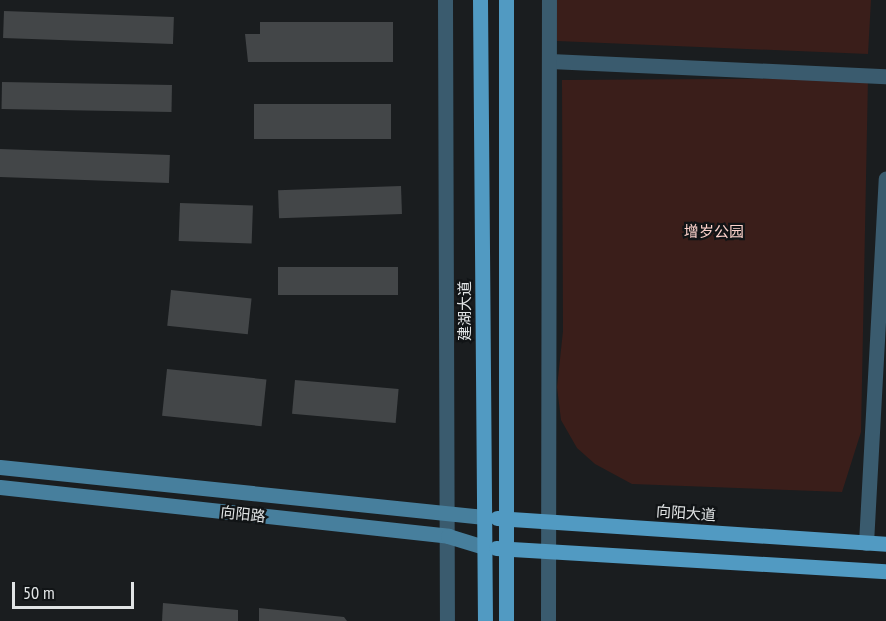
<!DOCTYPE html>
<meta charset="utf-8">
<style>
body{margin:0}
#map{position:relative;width:886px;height:621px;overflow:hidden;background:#1a1d1f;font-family:"PT Sans Narrow","Noto Sans SC",sans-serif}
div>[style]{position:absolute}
.green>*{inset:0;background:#3a1e1a}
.building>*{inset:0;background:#434648;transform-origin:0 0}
.street>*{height:15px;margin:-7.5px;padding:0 7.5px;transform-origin:7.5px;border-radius:7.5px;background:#3a5b6e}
.secondary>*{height:15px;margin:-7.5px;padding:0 7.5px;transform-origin:7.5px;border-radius:7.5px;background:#477f9d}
.primary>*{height:15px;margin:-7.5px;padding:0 7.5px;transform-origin:7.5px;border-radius:7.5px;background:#519ac2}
span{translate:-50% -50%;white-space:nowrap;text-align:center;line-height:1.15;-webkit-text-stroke:4.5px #111416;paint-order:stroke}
.park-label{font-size:15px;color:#fcd2cb}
.street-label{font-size:15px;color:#e1e4e5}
.scale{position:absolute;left:12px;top:582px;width:122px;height:27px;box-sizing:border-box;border:3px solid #e1e4e5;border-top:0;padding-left:8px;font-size:18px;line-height:21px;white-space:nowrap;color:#e1e4e5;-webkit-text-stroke:4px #111416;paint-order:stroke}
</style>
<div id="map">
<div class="green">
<div style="clip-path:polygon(557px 0,871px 0,868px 54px,557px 41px)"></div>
<div style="clip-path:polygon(868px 78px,861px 432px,842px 492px,632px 484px,595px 464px,577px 448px,561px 420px,557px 387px,563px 331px,562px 80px)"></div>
</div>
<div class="building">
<div style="left:4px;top:11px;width:170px;height:27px;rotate:2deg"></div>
<div style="clip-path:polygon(260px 22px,393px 22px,393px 62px,248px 62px,245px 34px,260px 34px)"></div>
<div style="left:2px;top:82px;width:170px;height:27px;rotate:1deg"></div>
<div style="left:254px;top:104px;width:137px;height:35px"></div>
<div style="left:0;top:149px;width:170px;height:28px;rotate:2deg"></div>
<div style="left:401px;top:186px;width:28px;height:123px;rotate:88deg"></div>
<div style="left:180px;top:203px;width:73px;height:38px;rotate:2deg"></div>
<div style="left:278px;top:267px;width:120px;height:28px"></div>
<div style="left:171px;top:290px;width:81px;height:36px;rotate:6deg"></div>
<div style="left:167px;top:369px;width:100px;height:47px;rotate:6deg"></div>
<div style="left:295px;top:380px;width:104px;height:34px;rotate:5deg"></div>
<div style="clip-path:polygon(163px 603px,238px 610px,238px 621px,162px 621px)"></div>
<div style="clip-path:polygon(259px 608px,344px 617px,347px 621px,259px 621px)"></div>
</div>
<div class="street">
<div style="left:445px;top:0;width:621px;rotate:89.82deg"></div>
<div style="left:550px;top:61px;width:336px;rotate:2.6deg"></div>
<div style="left:866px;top:543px;width:365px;rotate:-86.9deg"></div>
<div style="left:548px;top:621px;width:621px;rotate:-89.91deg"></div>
</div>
<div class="secondary">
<div style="left:0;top:467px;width:487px;rotate:5.9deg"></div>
<div style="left:0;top:487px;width:451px;rotate:6.2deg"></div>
<div style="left:448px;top:536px;width:38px;rotate:17deg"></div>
</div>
<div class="primary">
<div style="left:480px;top:0;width:621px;rotate:89.54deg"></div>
<div style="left:497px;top:518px;width:390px;rotate:3.8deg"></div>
<div style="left:496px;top:548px;width:391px;rotate:3.4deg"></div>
<div style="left:506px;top:621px;width:621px;rotate:-90deg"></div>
</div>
<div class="park-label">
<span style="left:714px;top:232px">增岁公园</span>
</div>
<div class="street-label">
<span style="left:465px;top:311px;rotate:-90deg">建湖大道</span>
<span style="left:686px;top:513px;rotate:4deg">向阳大道</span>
<span style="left:243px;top:514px;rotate:6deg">向阳路</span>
</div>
<div class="scale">50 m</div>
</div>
